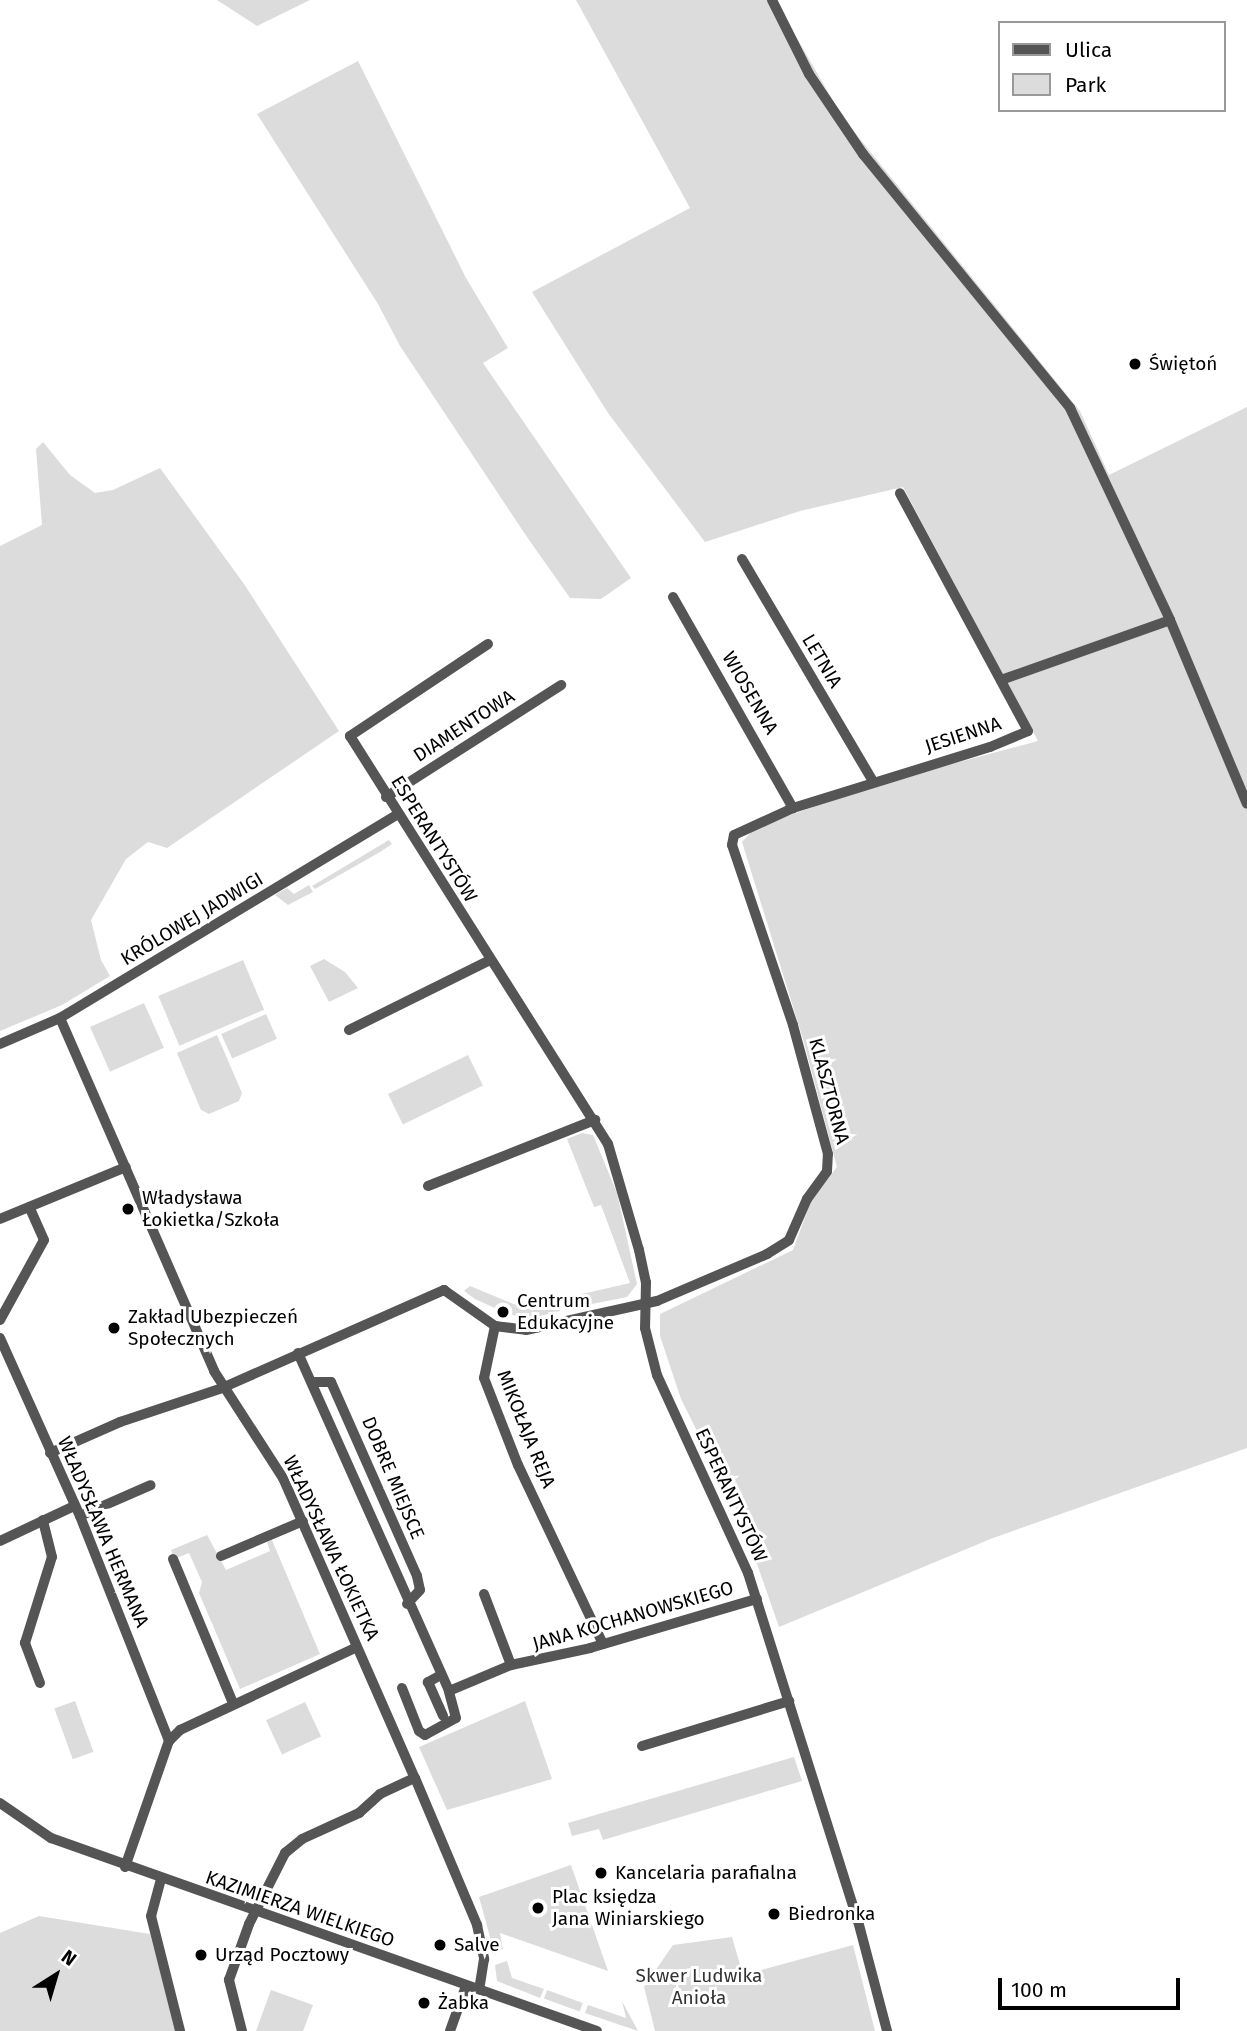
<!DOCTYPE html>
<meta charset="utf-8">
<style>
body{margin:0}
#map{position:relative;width:1247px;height:2031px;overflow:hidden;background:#fff;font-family:"Fira Sans",sans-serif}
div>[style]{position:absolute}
.green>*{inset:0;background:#dcdcdc;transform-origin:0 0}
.minor>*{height:10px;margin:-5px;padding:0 5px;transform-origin:5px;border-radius:5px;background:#555}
.dots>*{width:19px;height:19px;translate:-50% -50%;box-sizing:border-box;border:4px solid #fff;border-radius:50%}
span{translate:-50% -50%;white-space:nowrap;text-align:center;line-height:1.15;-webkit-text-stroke:6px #fff;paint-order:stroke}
.poi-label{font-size:19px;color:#000}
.left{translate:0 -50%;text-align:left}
.street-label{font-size:19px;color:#000}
.park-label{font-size:19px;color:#333}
.legend{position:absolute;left:998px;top:21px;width:228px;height:91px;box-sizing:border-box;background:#fff;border:2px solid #999;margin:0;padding:9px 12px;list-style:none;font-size:21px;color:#000}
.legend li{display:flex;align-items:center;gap:14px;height:35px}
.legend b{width:35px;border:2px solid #999}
.north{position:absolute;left:21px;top:1940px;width:70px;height:70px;-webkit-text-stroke:5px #fff;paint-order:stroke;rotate:37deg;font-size:19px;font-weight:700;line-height:28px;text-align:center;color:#000}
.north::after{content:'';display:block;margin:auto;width:24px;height:32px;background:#000;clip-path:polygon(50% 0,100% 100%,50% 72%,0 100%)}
.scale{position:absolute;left:998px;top:1978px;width:182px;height:32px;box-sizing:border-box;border:4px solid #000;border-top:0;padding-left:9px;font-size:21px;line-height:24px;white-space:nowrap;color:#000;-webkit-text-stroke:5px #fff;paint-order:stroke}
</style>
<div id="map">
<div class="green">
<div style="clip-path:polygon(217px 0,310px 0,257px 26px)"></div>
<div style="clip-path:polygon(576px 0,775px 0,843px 118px,1080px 411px,1109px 475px,1247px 407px,1247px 1448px,993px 1538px,779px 1627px,742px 1521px,681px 1399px,660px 1336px,660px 1314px,793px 1250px,811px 1201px,837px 1167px,803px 1039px,742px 842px,756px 827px,881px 783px,1038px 741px,903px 487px,800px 511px,705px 542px,608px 413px,532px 292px,690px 208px)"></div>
<div style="clip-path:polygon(358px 61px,466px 278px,508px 348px,483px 363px,631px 578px,601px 599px,570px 598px,527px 537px,400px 346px,378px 304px,257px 114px)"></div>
<div style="clip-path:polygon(43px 442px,70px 475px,95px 493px,113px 490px,160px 468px,244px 584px,339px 731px,167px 848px,148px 842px,126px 859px,91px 920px,101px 960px,110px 976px,62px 1005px,0 1031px,0 546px,42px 525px,36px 449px)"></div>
<div style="clip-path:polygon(389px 840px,392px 844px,380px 852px,315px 889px,312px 886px)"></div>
<div style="clip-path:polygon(309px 885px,313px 892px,288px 905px,275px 895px,287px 888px,294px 894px)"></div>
<div style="clip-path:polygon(324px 959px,345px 972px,358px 988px,329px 1002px,310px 966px)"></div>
<div style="left:243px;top:960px;width:54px;height:92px;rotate:67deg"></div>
<div style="left:144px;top:1003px;width:49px;height:59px;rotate:66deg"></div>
<div style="left:266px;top:1014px;width:27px;height:49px;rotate:66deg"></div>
<div style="clip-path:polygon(217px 1035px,242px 1093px,239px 1101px,209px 1114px,201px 1110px,177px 1053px)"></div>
<div style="left:468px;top:1055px;width:34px;height:89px;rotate:64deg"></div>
<div style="clip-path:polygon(582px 1133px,593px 1135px,617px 1193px,637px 1284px,627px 1297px,572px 1308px,569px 1297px,630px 1283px,601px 1205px,594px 1207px,567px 1139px)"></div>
<div style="clip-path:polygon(470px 1286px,521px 1307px,557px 1299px,560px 1311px,536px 1317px,510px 1315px,475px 1299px,464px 1291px)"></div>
<div style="clip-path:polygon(207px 1535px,226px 1570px,270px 1551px,267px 1542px,272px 1540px,320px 1654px,240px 1689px,199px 1593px,202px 1582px,189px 1553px,174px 1559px,171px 1550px)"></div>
<div style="left:75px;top:1701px;width:54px;height:22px;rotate:70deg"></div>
<div style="clip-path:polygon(525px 1701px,552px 1779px,447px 1810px,419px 1747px)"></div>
<div style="left:305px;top:1702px;width:38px;height:43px;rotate:65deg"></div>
<div style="clip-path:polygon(794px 1757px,802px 1781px,603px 1840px,599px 1829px,572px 1836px,568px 1823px)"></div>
<div style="clip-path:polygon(571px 1865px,608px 1971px,500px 1933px,503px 1949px,495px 1955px,479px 1897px)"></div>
<div style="clip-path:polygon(39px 1916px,150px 1934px,177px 2031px,0 2031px,0 1933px)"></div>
<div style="clip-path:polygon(732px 1937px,743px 1975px,853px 1945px,875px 2031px,655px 2031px,644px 1987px,673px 1945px)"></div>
<div style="clip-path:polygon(507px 1961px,512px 1978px,544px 1989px,540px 1998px,497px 1981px,495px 1965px)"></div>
<div style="clip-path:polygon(271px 1990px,313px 2005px,303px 2031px,256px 2031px)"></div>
<div style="left:547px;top:1990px;width:38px;height:9px;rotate:20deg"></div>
<div style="clip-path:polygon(622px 2001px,638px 2031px,585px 2013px,588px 2005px,626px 2018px)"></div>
</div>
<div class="minor">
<div style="left:772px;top:0;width:83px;rotate:63.4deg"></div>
<div style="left:809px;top:74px;width:97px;rotate:56deg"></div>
<div style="left:863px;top:154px;width:328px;rotate:50.8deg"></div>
<div style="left:1070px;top:408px;width:234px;rotate:64.7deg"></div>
<div style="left:1170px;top:620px;width:199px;rotate:67.3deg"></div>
<div style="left:742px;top:559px;width:256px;rotate:59.5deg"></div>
<div style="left:673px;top:597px;width:243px;rotate:60.4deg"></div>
<div style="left:488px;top:644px;width:166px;rotate:146.3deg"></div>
<div style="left:350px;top:736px;width:483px;rotate:57.7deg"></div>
<div style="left:608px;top:1144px;width:110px;rotate:73.7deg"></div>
<div style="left:639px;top:1250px;width:33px;rotate:78deg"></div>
<div style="left:646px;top:1282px;width:46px;rotate:91.2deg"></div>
<div style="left:645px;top:1328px;width:49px;rotate:75.7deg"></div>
<div style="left:657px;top:1375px;width:218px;rotate:65.3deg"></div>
<div style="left:748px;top:1573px;width:365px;rotate:72.5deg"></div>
<div style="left:858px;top:1921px;width:114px;rotate:75.2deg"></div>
<div style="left:1001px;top:680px;width:179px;rotate:-19.5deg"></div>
<div style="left:386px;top:797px;width:208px;rotate:-32.6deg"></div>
<div style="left:60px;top:1018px;width:385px;rotate:66.4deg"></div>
<div style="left:214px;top:1371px;width:127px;rotate:57.2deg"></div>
<div style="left:283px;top:1478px;width:328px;rotate:66.3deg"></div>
<div style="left:415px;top:1778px;width:160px;rotate:67.1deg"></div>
<div style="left:477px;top:1925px;width:35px;rotate:78deg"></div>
<div style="left:484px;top:1959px;width:31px;rotate:99deg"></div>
<div style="left:349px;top:1030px;width:157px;rotate:-26.4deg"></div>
<div style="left:0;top:1044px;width:65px;rotate:-23.4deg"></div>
<div style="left:60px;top:1018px;width:393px;rotate:-31.1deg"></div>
<div style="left:428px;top:1186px;width:180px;rotate:-21.6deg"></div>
<div style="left:0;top:1219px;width:136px;rotate:-22.4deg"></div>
<div style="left:0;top:1320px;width:91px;rotate:-61.2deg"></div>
<div style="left:44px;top:1240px;width:36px;rotate:-114deg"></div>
<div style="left:495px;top:1326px;width:53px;rotate:101.9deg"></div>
<div style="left:484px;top:1378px;width:93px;rotate:68.7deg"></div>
<div style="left:518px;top:1465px;width:198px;rotate:64.6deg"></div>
<div style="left:0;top:1338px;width:195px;rotate:65.8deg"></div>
<div style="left:80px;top:1516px;width:242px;rotate:68.4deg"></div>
<div style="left:298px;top:1353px;width:370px;rotate:65.9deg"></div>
<div style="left:449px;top:1691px;width:67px;rotate:-22.8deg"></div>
<div style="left:511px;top:1665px;width:76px;rotate:-110.8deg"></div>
<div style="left:312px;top:1382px;width:19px"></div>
<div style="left:331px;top:1382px;width:212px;rotate:66.1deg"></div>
<div style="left:417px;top:1576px;width:14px;rotate:78deg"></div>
<div style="left:420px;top:1590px;width:19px;rotate:133deg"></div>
<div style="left:50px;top:1453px;width:77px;rotate:-23.9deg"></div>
<div style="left:120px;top:1422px;width:108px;rotate:-18.4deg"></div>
<div style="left:222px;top:1388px;width:243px;rotate:-23.8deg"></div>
<div style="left:444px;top:1290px;width:62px;rotate:35.2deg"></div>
<div style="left:495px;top:1326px;width:31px;rotate:7deg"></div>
<div style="left:526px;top:1330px;width:134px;rotate:-12.5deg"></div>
<div style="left:657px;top:1301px;width:120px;rotate:-23.1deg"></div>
<div style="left:767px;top:1254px;width:26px;rotate:-32deg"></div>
<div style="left:789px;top:1240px;width:45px;rotate:-66.3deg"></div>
<div style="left:807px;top:1199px;width:34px;rotate:-54deg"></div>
<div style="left:827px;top:1171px;width:17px;rotate:-87deg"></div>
<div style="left:828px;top:1154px;width:134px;rotate:-105.2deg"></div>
<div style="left:793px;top:1025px;width:190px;rotate:-108.7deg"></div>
<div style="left:732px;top:845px;width:10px;rotate:-79deg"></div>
<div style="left:734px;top:835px;width:65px;rotate:-24.6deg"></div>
<div style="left:793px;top:808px;width:206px;rotate:-17.2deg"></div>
<div style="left:990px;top:747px;width:41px;rotate:-22.8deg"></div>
<div style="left:1028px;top:731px;width:270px;rotate:-118.3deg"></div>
<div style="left:80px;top:1516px;width:77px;rotate:-23.6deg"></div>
<div style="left:0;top:1541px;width:82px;rotate:-25.3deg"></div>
<div style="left:221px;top:1556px;width:89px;rotate:-23.1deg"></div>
<div style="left:173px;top:1559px;width:156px;rotate:67.4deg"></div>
<div style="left:511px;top:1665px;width:81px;rotate:-12.1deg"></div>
<div style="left:590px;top:1648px;width:174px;rotate:-16.4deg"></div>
<div style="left:439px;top:1676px;width:13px;rotate:151deg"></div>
<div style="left:428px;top:1682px;width:37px;rotate:66deg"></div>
<div style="left:40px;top:1683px;width:43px;rotate:-110.6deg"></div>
<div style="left:25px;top:1643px;width:90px;rotate:-72.6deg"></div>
<div style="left:52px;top:1557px;width:38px;rotate:-104deg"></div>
<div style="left:402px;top:1688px;width:46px;rotate:68.4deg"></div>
<div style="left:419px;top:1731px;width:7px;rotate:34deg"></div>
<div style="left:425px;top:1735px;width:35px;rotate:-29deg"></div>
<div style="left:456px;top:1718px;width:28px;rotate:-105deg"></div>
<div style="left:642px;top:1746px;width:154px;rotate:-17deg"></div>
<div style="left:0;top:1803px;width:62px;rotate:34.5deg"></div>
<div style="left:51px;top:1838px;width:579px;rotate:19.47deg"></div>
<div style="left:125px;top:1867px;width:133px;rotate:-70.8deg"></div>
<div style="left:169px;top:1741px;width:16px;rotate:-45deg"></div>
<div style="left:180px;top:1730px;width:195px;rotate:-25.1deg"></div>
<div style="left:161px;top:1879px;width:38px;rotate:105deg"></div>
<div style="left:151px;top:1916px;width:119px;rotate:75.8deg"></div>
<div style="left:242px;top:2031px;width:53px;rotate:-104.3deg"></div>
<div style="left:229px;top:1980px;width:59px;rotate:-70.3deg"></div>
<div style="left:249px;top:1924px;width:80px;rotate:-63.1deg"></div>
<div style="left:285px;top:1853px;width:22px;rotate:-39deg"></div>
<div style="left:302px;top:1839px;width:63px;rotate:-24.5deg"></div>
<div style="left:359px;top:1813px;width:28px;rotate:-42deg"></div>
<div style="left:380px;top:1794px;width:38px;rotate:-25deg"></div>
<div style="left:450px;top:2031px;width:48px;rotate:-70.4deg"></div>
</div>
<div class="dots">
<div style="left:1135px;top:364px;background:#000"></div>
<div style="left:128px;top:1209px;background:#000"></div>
<div style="left:503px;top:1312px;background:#000"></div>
<div style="left:114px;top:1328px;background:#000"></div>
<div style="left:601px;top:1873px;background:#000"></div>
<div style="left:538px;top:1908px;background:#000"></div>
<div style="left:774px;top:1914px;background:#000"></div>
<div style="left:440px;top:1945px;background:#000"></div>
<div style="left:201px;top:1955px;background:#000"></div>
<div style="left:424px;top:2003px;background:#000"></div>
</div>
<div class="poi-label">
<span class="left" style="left:1149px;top:364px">Świętoń</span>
<span class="left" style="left:142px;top:1209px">Władysława<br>Łokietka/Szkoła</span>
<span class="left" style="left:517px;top:1312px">Centrum<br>Edukacyjne</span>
<span class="left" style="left:128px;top:1328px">Zakład Ubezpieczeń<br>Społecznych</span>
<span class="left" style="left:615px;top:1873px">Kancelaria parafialna</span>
<span class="left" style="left:552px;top:1908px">Plac księdza<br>Jana Winiarskiego</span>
<span class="left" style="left:788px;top:1914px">Biedronka</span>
<span class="left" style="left:454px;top:1945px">Salve</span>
<span class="left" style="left:215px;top:1955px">Urząd Pocztowy</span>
<span class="left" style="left:438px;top:2003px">Żabka</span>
</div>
<div class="street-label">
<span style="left:822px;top:661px;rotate:59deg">LETNIA</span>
<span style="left:750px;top:693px;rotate:60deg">WIOSENNA</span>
<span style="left:464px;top:726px;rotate:-33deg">DIAMENTOWA</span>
<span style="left:963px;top:735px;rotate:-18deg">JESIENNA</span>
<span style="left:434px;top:839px;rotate:58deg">ESPERANTYSTÓW</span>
<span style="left:192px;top:919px;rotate:-31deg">KRÓLOWEJ JADWIGI</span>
<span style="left:829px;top:1091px;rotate:75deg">KLASZTORNA</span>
<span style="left:526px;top:1429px;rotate:68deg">MIKOŁAJA REJA</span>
<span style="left:393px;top:1478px;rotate:67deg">DOBRE MIEJSCE</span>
<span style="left:731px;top:1495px;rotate:65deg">ESPERANTYSTÓW</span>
<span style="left:103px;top:1532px;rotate:67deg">WŁADYSŁAWA HERMANA</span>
<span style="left:331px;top:1548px;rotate:65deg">WŁADYSŁAWA ŁOKIETKA</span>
<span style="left:633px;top:1616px;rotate:-16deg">JANA KOCHANOWSKIEGO</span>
<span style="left:300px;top:1909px;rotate:19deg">KAZIMIERZA WIELKIEGO</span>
</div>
<div class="park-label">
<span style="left:699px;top:1987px">Skwer Ludwika<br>Anioła</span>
</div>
<ul class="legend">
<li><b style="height:9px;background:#555"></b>Ulica</li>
<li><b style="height:19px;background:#dcdcdc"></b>Park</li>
</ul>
<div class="north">N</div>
<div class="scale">100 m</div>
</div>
